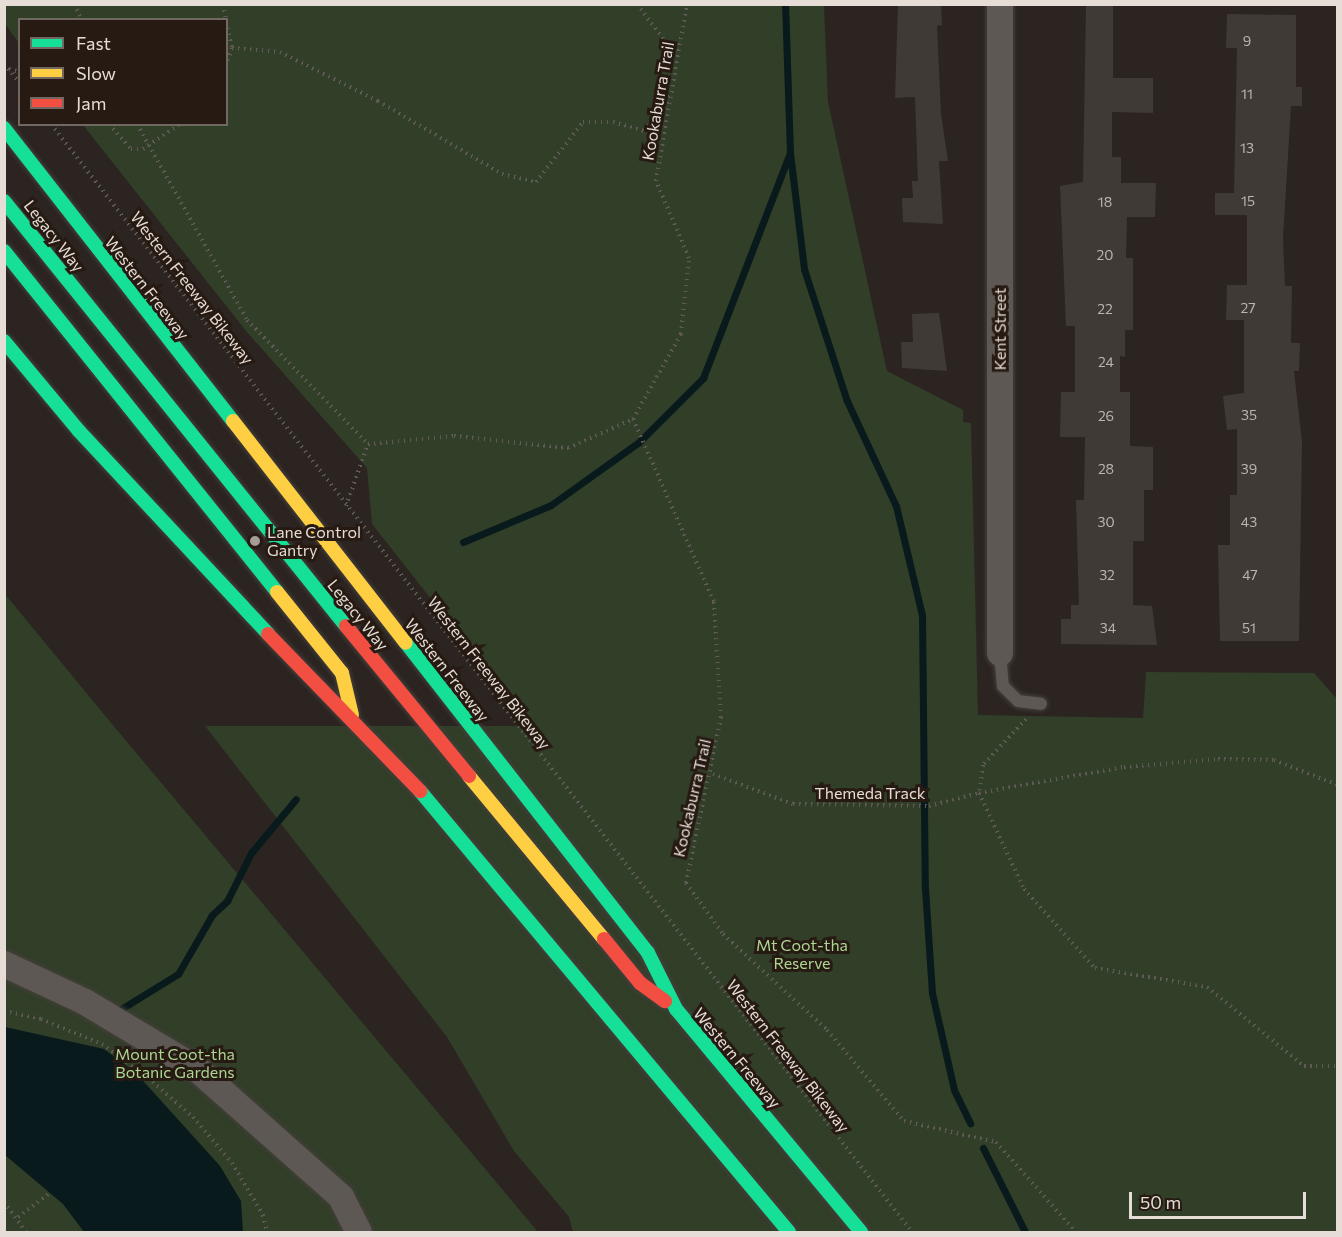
<!DOCTYPE html>
<style>
body{margin:0}
#map{position:relative;width:1342px;height:1237px;overflow:hidden;background:#2b2420;font-family:Commissioner,sans-serif}
div>[style]{position:absolute}
.green>*{inset:0;background:#313e28}
.water>*{inset:0;background:#081a1c}
.stream>*{height:7px;margin:-3.5px;padding:0 3.5px;transform-origin:3.5px;border-radius:3.5px;background:#081a1c}
.building>*{inset:0;background:#403a36}
.path>*{height:4px;margin-top:-2px;transform-origin:0;background:repeating-linear-gradient(90deg,#605a57 0 1.5px,transparent 0 6px)}
.roads{filter:drop-shadow(0 0 2px #453f3b) drop-shadow(0 0 2px #453f3b)}
.lane>*{height:12px;margin:-6px;padding:0 6px;transform-origin:6px;border-radius:6px;background:#5e5854}
.street>*{height:26px;margin:-13px;padding:0 13px;transform-origin:13px;border-radius:13px;background:#5e5854}
.fast>*{height:14px;margin:-7px;padding:0 7px;transform-origin:7px;border-radius:7px;background:#16e098}
.slow>*{height:14px;margin:-7px;padding:0 7px;transform-origin:7px;border-radius:7px;background:#ffcf43}
.jam>*{height:14px;margin:-7px;padding:0 7px;transform-origin:7px;border-radius:7px;background:#f24e42}
.dots>*{width:16px;height:16px;translate:-50% -50%;box-sizing:border-box;border:3px solid #261a12;border-radius:50%}
span{translate:-50% -50%;white-space:nowrap;text-align:center;line-height:1.15;-webkit-text-stroke:6px #261a12;paint-order:stroke}
.number-label{font-size:14px;color:#bcb4af}
.number-label span{-webkit-text-stroke-width:0}
.street-label{font-size:16px;color:#e6ddd7}
.poi-label{font-size:16px;color:#e6ddd7}
.left{translate:0 -50%;text-align:left}
.park-label{font-size:16px;color:#acd692}
.frame{position:absolute;inset:0;border:6px solid #e6ddd7;pointer-events:none}
.legend{position:absolute;left:18px;top:18px;width:210px;height:108px;box-sizing:border-box;background:#261a12;border:2px solid #736861;margin:0;padding:8px 10px;list-style:none;font-size:18px;color:#e6ddd7}
.legend li{display:flex;align-items:center;gap:12px;height:30px}
.legend b{width:30px;border:2px solid #736861}
.scale{position:absolute;left:1129px;top:1192px;width:177px;height:27px;box-sizing:border-box;border:3px solid #e6ddd7;border-top:0;padding-left:8px;font-size:18px;line-height:21px;white-space:nowrap;color:#e6ddd7;-webkit-text-stroke:4px #261a12;paint-order:stroke}
</style>
<div id="map">
<div class="green">
<div style="clip-path:polygon(5px 4px,824px 5px,828px 102px,887px 371px,963px 410px,963px 422px,971px 423px,978px 715px,1143px 718px,1146px 672px,1314px 673px,1337px 699px,1337px 1232px,573px 1232px,569px 1217px,514px 1151px,447px 1037px,205px 726px,531px 726px,372px 524px,367px 468px,246px 331px,83px 125px,226px 124px,226px 20px,20px 20px,19px 43px,5px 24px)"></div>
<div style="clip-path:polygon(4px 593px,112px 724px,538px 1232px,5px 1232px)"></div>
</div>
<div class="water">
<div style="clip-path:polygon(5px 1027px,104px 1049px,136px 1073px,220px 1166px,241px 1201px,243px 1232px,84px 1232px,63px 1204px,5px 1155px)"></div>
</div>
<div class="stream">
<div style="left:790px;top:153px;width:117px;rotate:83.1deg"></div>
<div style="left:804px;top:269px;width:139px;rotate:72deg"></div>
<div style="left:847px;top:401px;width:116px;rotate:65deg"></div>
<div style="left:896px;top:506px;width:112px;rotate:76.6deg"></div>
<div style="left:922px;top:615px;width:273px;rotate:89.4deg"></div>
<div style="left:925px;top:888px;width:105px;rotate:86.2deg"></div>
<div style="left:932px;top:993px;width:99px;rotate:77.2deg"></div>
<div style="left:954px;top:1090px;width:37px;rotate:64deg"></div>
<div style="left:463px;top:542px;width:95px;rotate:-22.8deg"></div>
<div style="left:551px;top:505px;width:108px;rotate:-35.6deg"></div>
<div style="left:639px;top:442px;width:91px;rotate:-45deg"></div>
<div style="left:703px;top:378px;width:241px;rotate:-68.9deg"></div>
<div style="left:790px;top:153px;width:149px;rotate:-91.9deg"></div>
<div style="left:121px;top:1009px;width:67px;rotate:-31.6deg"></div>
<div style="left:178px;top:974px;width:68px;rotate:-60deg"></div>
<div style="left:212px;top:915px;width:21px;rotate:-43deg"></div>
<div style="left:227px;top:901px;width:54px;rotate:-63.4deg"></div>
<div style="left:251px;top:853px;width:70px;rotate:-50.2deg"></div>
<div style="left:983px;top:1148px;width:94px;rotate:63.4deg"></div>
</div>
<div class="building">
<div style="clip-path:polygon(898px 4px,941px 4px,942px 25px,937px 26px,941px 114px,948px 161px,939px 161px,943px 224px,903px 222px,902px 198px,913px 198px,912px 181px,918px 181px,915px 97px,895px 98px)"></div>
<div style="clip-path:polygon(1086px 4px,1113px 4px,1113px 78px,1153px 78px,1153px 113px,1112px 112px,1112px 157px,1121px 157px,1121px 183px,1156px 183px,1155px 217px,1127px 217px,1126px 258px,1133px 258px,1133px 330px,1125px 330px,1125px 357px,1120px 356px,1120px 392px,1130px 392px,1130px 446px,1153px 447px,1153px 490px,1144px 490px,1144px 541px,1133px 541px,1133px 605px,1152px 606px,1157px 645px,1061px 644px,1061px 619px,1071px 619px,1071px 605px,1079px 605px,1076px 500px,1084px 500px,1085px 437px,1060px 437px,1061px 392px,1075px 392px,1075px 326px,1066px 326px,1060px 186px,1083px 182px)"></div>
<div style="clip-path:polygon(1227px 14px,1296px 15px,1296px 87px,1302px 87px,1302px 106px,1291px 106px,1283px 238px,1285px 286px,1292px 286px,1291px 343px,1300px 343px,1299px 371px,1294px 371px,1302px 442px,1299px 641px,1220px 641px,1218px 545px,1230px 545px,1230px 495px,1237px 495px,1237px 429px,1227px 430px,1223px 396px,1244px 393px,1244px 320px,1226px 320px,1227px 285px,1247px 285px,1247px 215px,1215px 215px,1215px 193px,1234px 193px,1237px 48px,1226px 48px)"></div>
<div style="clip-path:polygon(939px 313px,947px 371px,902px 368px,901px 342px,913px 342px,912px 314px)"></div>
</div>
<div class="path">
<div style="left:74px;top:4px;width:18px;rotate:63deg"></div>
<div style="left:223px;top:4px;width:16px;rotate:79deg"></div>
<div style="left:637px;top:4px;width:66px;rotate:53deg"></div>
<div style="left:226px;top:22px;width:27px;rotate:77deg"></div>
<div style="left:232px;top:48px;width:18px;rotate:109deg"></div>
<div style="left:232px;top:48px;width:48px;rotate:4.8deg"></div>
<div style="left:280px;top:52px;width:110px;rotate:26.6deg"></div>
<div style="left:378px;top:101px;width:144px;rotate:30.5deg"></div>
<div style="left:502px;top:174px;width:35px;rotate:13deg"></div>
<div style="left:536px;top:182px;width:76px;rotate:-51.9deg"></div>
<div style="left:583px;top:122px;width:30px"></div>
<div style="left:613px;top:122px;width:32px;rotate:16deg"></div>
<div style="left:644px;top:131px;width:45px;rotate:-53.1deg"></div>
<div style="left:4px;top:64px;width:25px;rotate:50deg"></div>
<div style="left:9px;top:69px;width:11px;rotate:15deg"></div>
<div style="left:51px;top:124px;width:1403px;rotate:52.15deg"></div>
<div style="left:109px;top:124px;width:33px;rotate:49deg"></div>
<div style="left:131px;top:149px;width:12px"></div>
<div style="left:143px;top:149px;width:45px;rotate:-34deg"></div>
<div style="left:137px;top:124px;width:225px;rotate:60.7deg"></div>
<div style="left:247px;top:320px;width:173px;rotate:45.7deg"></div>
<div style="left:368px;top:444px;width:86px;rotate:-5.3deg"></div>
<div style="left:454px;top:436px;width:115px;rotate:6deg"></div>
<div style="left:568px;top:448px;width:71px;rotate:-24deg"></div>
<div style="left:633px;top:419px;width:200px;rotate:66.1deg"></div>
<div style="left:714px;top:602px;width:115px;rotate:86.5deg"></div>
<div style="left:721px;top:717px;width:170px;rotate:101.9deg"></div>
<div style="left:686px;top:883px;width:63px;rotate:54deg"></div>
<div style="left:723px;top:934px;width:142px;rotate:42.7deg"></div>
<div style="left:827px;top:1030px;width:119px;rotate:49.8deg"></div>
<div style="left:904px;top:1121px;width:94px;rotate:12.9deg"></div>
<div style="left:996px;top:1142px;width:120px;rotate:48.4deg"></div>
<div style="left:633px;top:419px;width:98px;rotate:-60.5deg"></div>
<div style="left:681px;top:334px;width:76px;rotate:-84deg"></div>
<div style="left:689px;top:258px;width:84px;rotate:-113.2deg"></div>
<div style="left:656px;top:181px;width:180px;rotate:-80.1deg"></div>
<div style="left:346px;top:506px;width:66px;rotate:-70.5deg"></div>
<div style="left:1026px;top:719px;width:63px;rotate:133.1deg"></div>
<div style="left:983px;top:765px;width:28px;rotate:98deg"></div>
<div style="left:979px;top:793px;width:147px;rotate:-10.2deg"></div>
<div style="left:1124px;top:767px;width:94px;rotate:-4.9deg"></div>
<div style="left:1218px;top:759px;width:56px;rotate:1deg"></div>
<div style="left:1274px;top:760px;width:69px;rotate:21.3deg"></div>
<div style="left:713px;top:774px;width:85px;rotate:20.6deg"></div>
<div style="left:793px;top:804px;width:136px;rotate:0.8deg"></div>
<div style="left:929px;top:806px;width:52px;rotate:-14.6deg"></div>
<div style="left:979px;top:793px;width:106px;rotate:64.9deg"></div>
<div style="left:1024px;top:889px;width:106px;rotate:48.1deg"></div>
<div style="left:1095px;top:968px;width:114px;rotate:9.6deg"></div>
<div style="left:1207px;top:987px;width:125px;rotate:39.2deg"></div>
<div style="left:1304px;top:1066px;width:34px"></div>
<div style="left:4px;top:1011px;width:38px;rotate:12deg"></div>
<div style="left:41px;top:1019px;width:66px;rotate:22.3deg"></div>
<div style="left:102px;top:1044px;width:57px;rotate:36.5deg"></div>
<div style="left:148px;top:1078px;width:60px;rotate:40.9deg"></div>
<div style="left:193px;top:1117px;width:60px;rotate:49.7deg"></div>
<div style="left:232px;top:1163px;width:61px;rotate:59.2deg"></div>
<div style="left:263px;top:1215px;width:17px;rotate:77deg"></div>
<div style="left:4px;top:1202px;width:37px;rotate:54deg"></div>
<div style="left:18px;top:1217px;width:38px;rotate:-37deg"></div>
</div>
<div class="roads">
<div class="lane">
<div style="left:1000px;top:653px;width:33px;rotate:85deg"></div>
<div style="left:1003px;top:686px;width:21px;rotate:45deg"></div>
<div style="left:1018px;top:701px;width:23px;rotate:7deg"></div>
</div>
<div class="street">
<div style="left:1000px;top:653px;width:649px;rotate:-90deg"></div>
<div style="left:4px;top:964px;width:89px;rotate:25.1deg"></div>
<div style="left:85px;top:1002px;width:131px;rotate:30.9deg"></div>
<div style="left:197px;top:1069px;width:193px;rotate:41.6deg"></div>
<div style="left:341px;top:1197px;width:39px;rotate:63deg"></div>
</div>
<div class="fast">
<div style="left:4px;top:128px;width:372px;rotate:52deg"></div>
<div style="left:4px;top:201px;width:546px;rotate:51.18deg"></div>
<div style="left:4px;top:251px;width:437px;rotate:51.3deg"></div>
<div style="left:4px;top:341px;width:117px;rotate:50.2deg"></div>
<div style="left:79px;top:431px;width:277px;rotate:47deg"></div>
<div style="left:406px;top:643px;width:393px;rotate:52deg"></div>
<div style="left:648px;top:953px;width:63px;rotate:63.4deg"></div>
<div style="left:676px;top:1009px;width:290px;rotate:50.3deg"></div>
<div style="left:420px;top:791px;width:575px;rotate:50.08deg"></div>
</div>
<div class="slow">
<div style="left:233px;top:421px;width:281px;rotate:52.1deg"></div>
<div style="left:277px;top:592px;width:104px;rotate:51.3deg"></div>
<div style="left:342px;top:673px;width:43px;rotate:76.6deg"></div>
<div style="left:469px;top:776px;width:212px;rotate:50.4deg"></div>
</div>
<div class="jam">
<div style="left:346px;top:626px;width:194px;rotate:50.6deg"></div>
<div style="left:268px;top:634px;width:219px;rotate:45.9deg"></div>
<div style="left:604px;top:939px;width:57px;rotate:50.7deg"></div>
<div style="left:640px;top:983px;width:31px;rotate:36deg"></div>
</div>
</div>
<div class="dots">
<div style="left:255px;top:541px;background:#a59c97"></div>
</div>
<div class="number-label">
<span style="left:1247px;top:41px">9</span>
<span style="left:1247px;top:94px">11</span>
<span style="left:1247px;top:148px">13</span>
<span style="left:1248px;top:201px">15</span>
<span style="left:1105px;top:202px">18</span>
<span style="left:1105px;top:255px">20</span>
<span style="left:1248px;top:308px">27</span>
<span style="left:1105px;top:309px">22</span>
<span style="left:1106px;top:362px">24</span>
<span style="left:1249px;top:415px">35</span>
<span style="left:1106px;top:416px">26</span>
<span style="left:1106px;top:469px">28</span>
<span style="left:1249px;top:469px">39</span>
<span style="left:1106px;top:522px">30</span>
<span style="left:1249px;top:522px">43</span>
<span style="left:1107px;top:575px">32</span>
<span style="left:1250px;top:575px">47</span>
<span style="left:1108px;top:628px">34</span>
<span style="left:1249px;top:628px">51</span>
</div>
<div class="street-label">
<span style="left:658px;top:101px;rotate:-80deg">Kookaburra Trail</span>
<span style="left:54px;top:236px;rotate:52deg">Legacy Way</span>
<span style="left:147px;top:288px;rotate:52deg">Western Freeway</span>
<span style="left:192px;top:288px;rotate:52deg">Western Freeway Bikeway</span>
<span style="left:1000px;top:329px;rotate:-90deg">Kent Street</span>
<span style="left:358px;top:615px;rotate:51deg">Legacy Way</span>
<span style="left:447px;top:670px;rotate:52deg">Western Freeway</span>
<span style="left:489px;top:673px;rotate:52deg">Western Freeway Bikeway</span>
<span style="left:870px;top:793px">Themeda Track</span>
<span style="left:692px;top:798px;rotate:-77deg">Kookaburra Trail</span>
<span style="left:788px;top:1056px;rotate:52deg">Western Freeway Bikeway</span>
<span style="left:737px;top:1058px;rotate:50deg">Western Freeway</span>
</div>
<div class="poi-label">
<span class="left" style="left:267px;top:541px">Lane Control<br>Gantry</span>
</div>
<div class="park-label">
<span style="left:802px;top:954px">Mt Coot-tha<br>Reserve</span>
<span style="left:175px;top:1063px">Mount Coot-tha<br>Botanic Gardens</span>
</div>
<div class="frame"></div>
<ul class="legend">
<li><b style="height:8px;background:#16e098"></b>Fast</li>
<li><b style="height:8px;background:#ffcf43"></b>Slow</li>
<li><b style="height:8px;background:#f24e42"></b>Jam</li>
</ul>
<div class="scale">50 m</div>
</div>
